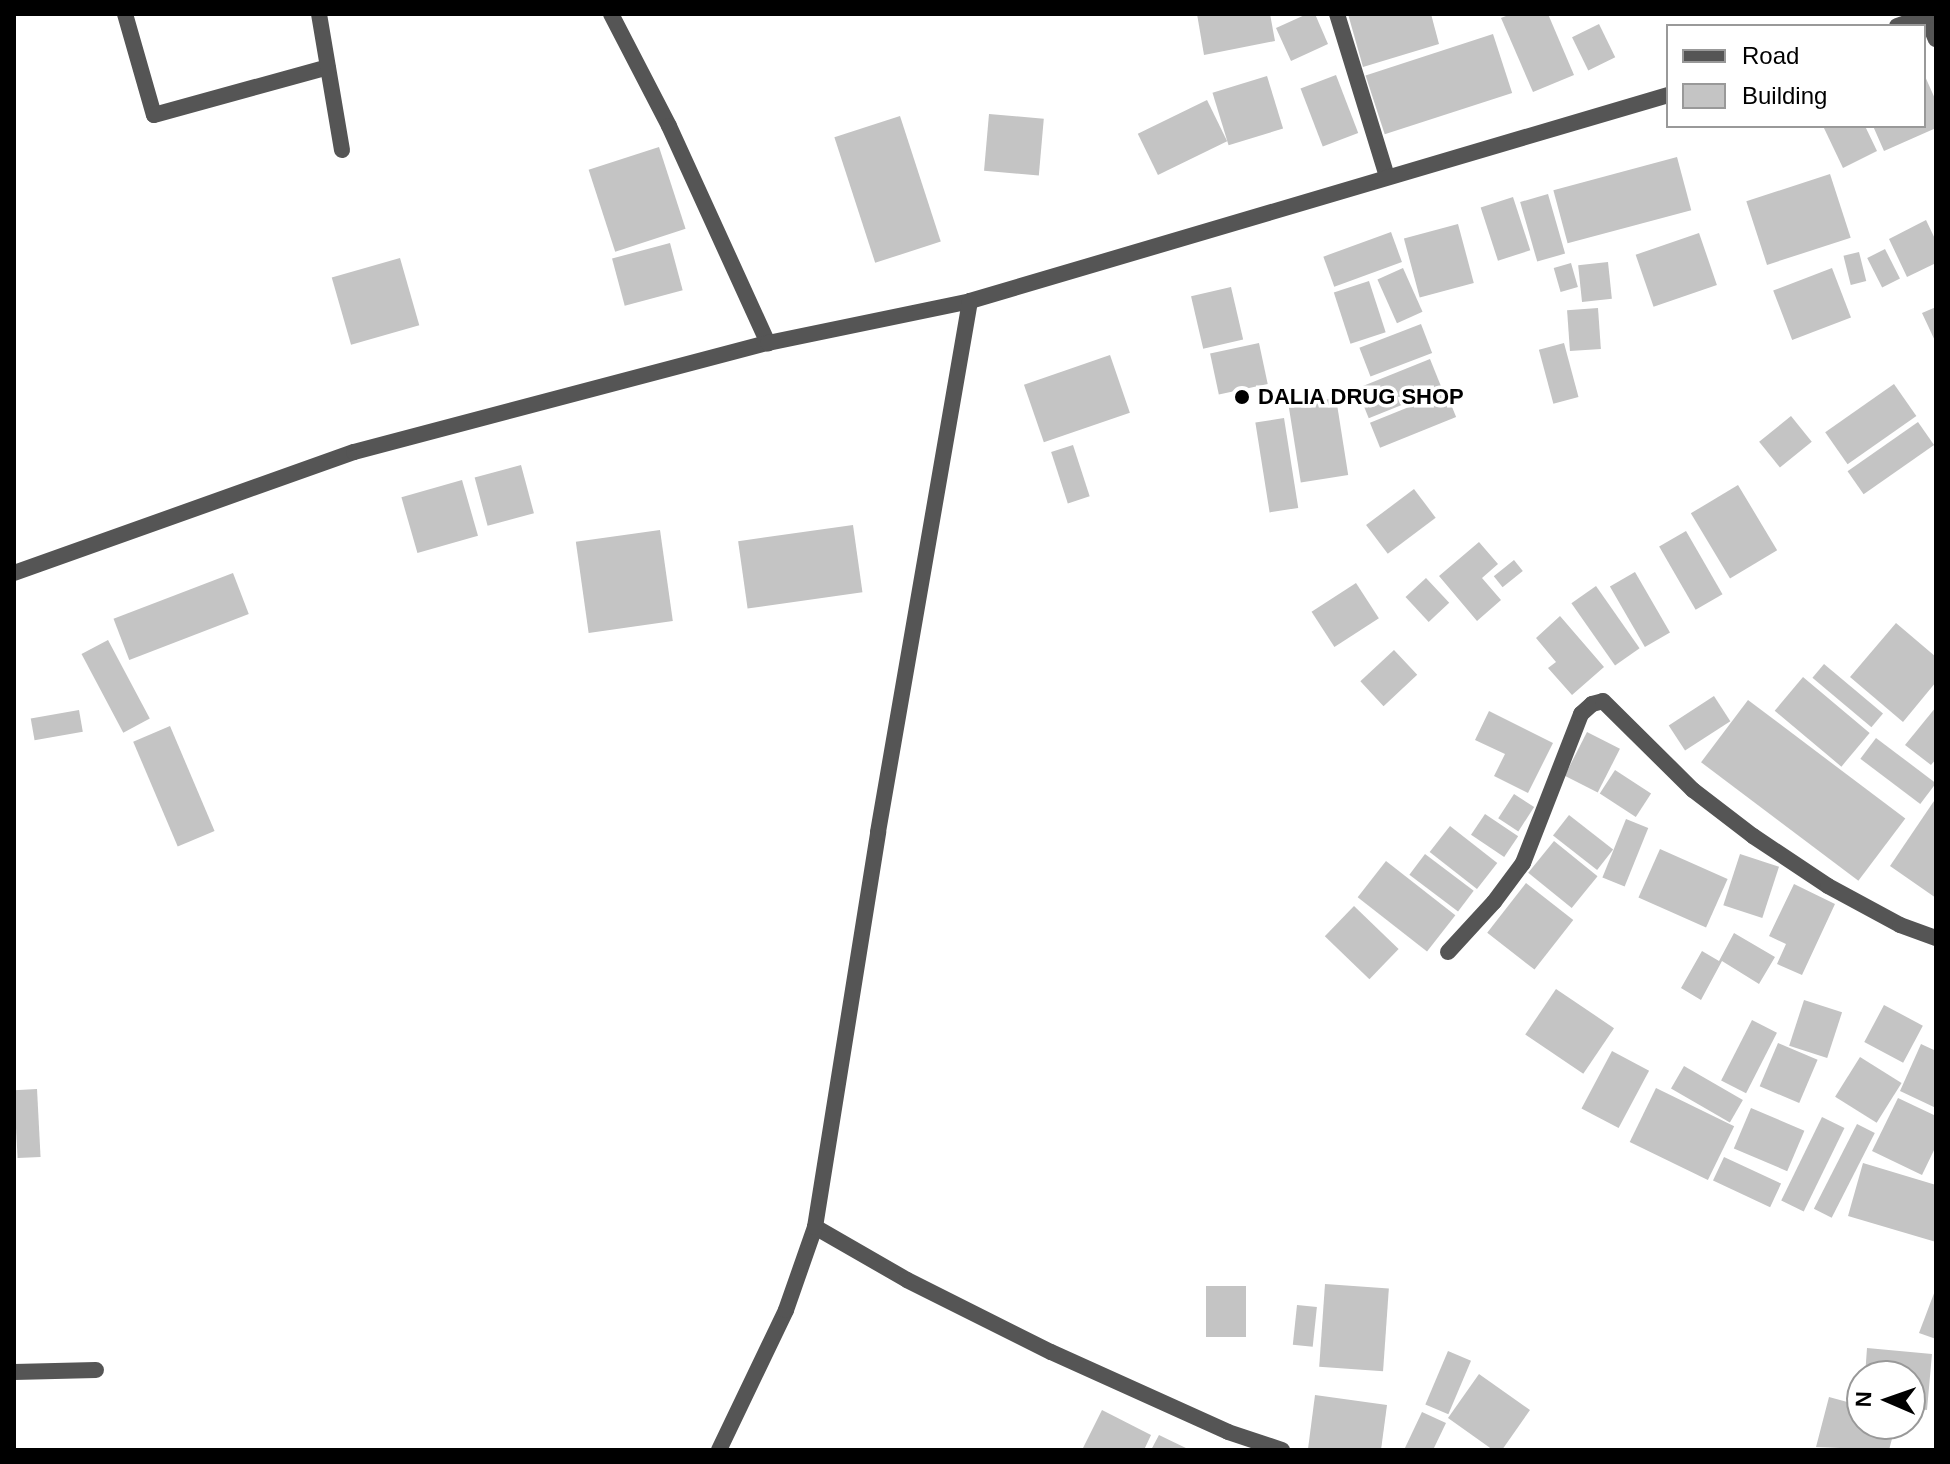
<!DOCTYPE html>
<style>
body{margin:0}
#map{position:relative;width:1950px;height:1464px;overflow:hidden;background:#fff;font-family:Helvetica,sans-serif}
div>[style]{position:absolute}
.building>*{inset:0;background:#c4c4c4;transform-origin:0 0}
.street>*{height:16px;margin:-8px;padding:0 8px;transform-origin:8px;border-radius:8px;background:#555}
.dots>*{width:22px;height:22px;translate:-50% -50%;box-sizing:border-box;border:4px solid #fff;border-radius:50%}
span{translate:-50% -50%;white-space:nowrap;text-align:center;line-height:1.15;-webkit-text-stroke:7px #fff;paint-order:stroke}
.poi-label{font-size:22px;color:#000;font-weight:700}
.left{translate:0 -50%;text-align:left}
.frame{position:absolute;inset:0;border:16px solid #000;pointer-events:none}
.legend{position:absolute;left:1666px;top:24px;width:260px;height:104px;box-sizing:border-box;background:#fff;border:2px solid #999;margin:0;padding:10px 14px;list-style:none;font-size:24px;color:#000}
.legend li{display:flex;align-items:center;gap:16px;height:40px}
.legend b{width:40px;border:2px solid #999}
.north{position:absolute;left:1846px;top:1360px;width:80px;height:80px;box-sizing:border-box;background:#fff;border:2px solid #999;border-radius:50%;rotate:272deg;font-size:22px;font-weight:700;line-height:32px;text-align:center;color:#000}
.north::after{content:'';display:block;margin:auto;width:28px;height:36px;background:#000;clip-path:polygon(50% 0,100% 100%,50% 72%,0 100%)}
</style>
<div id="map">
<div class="building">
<div style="clip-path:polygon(1197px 14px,1270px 14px,1275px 41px,1204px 55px)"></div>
<div style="clip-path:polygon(1307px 14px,1315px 14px,1328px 44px,1291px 61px,1276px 28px)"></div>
<div style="clip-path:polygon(1348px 14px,1431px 14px,1439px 44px,1363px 67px)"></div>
<div style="clip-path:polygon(1511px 14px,1548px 14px,1574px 75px,1533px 92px,1501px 18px)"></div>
<div style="left:1599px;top:24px;width:37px;height:30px;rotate:64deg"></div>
<div style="left:1493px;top:34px;width:62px;height:134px;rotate:72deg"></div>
<div style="clip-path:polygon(1924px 74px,1936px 101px,1936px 128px,1884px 151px,1873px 126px,1924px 126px)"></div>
<div style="left:1336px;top:75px;width:62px;height:38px;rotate:69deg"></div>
<div style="left:1267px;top:76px;width:55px;height:57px;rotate:73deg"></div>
<div style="left:1207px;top:100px;width:46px;height:77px;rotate:64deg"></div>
<div style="left:989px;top:114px;width:55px;height:57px;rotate:5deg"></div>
<div style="left:900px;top:116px;width:132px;height:69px;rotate:72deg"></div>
<div style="clip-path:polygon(1823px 126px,1865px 126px,1877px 151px,1843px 168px)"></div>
<div style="left:659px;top:147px;width:86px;height:74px;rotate:72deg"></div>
<div style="left:1677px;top:157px;width:55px;height:128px;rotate:75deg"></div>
<div style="left:1830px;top:174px;width:67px;height:88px;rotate:72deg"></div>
<div style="left:1548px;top:194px;width:62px;height:29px;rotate:74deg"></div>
<div style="left:1513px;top:197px;width:56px;height:34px;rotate:72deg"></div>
<div style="clip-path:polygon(1926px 220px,1936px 241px,1936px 263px,1907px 277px,1889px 239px)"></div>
<div style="left:1458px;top:224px;width:61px;height:56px;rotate:75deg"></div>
<div style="left:1391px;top:232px;width:32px;height:72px;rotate:70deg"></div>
<div style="left:1699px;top:233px;width:55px;height:67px;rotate:71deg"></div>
<div style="left:670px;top:243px;width:49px;height:60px;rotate:75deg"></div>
<div style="left:1885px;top:249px;width:33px;height:20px;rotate:63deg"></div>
<div style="left:1859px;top:252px;width:30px;height:16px;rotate:76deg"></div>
<div style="left:400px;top:258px;width:70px;height:71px;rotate:74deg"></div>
<div style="left:1608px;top:262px;width:37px;height:30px;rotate:84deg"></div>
<div style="left:1571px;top:263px;width:25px;height:18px;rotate:74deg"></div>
<div style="left:1403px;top:268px;width:48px;height:28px;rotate:66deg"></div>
<div style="left:1832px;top:268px;width:53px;height:63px;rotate:69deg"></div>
<div style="left:1369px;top:281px;width:54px;height:37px;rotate:72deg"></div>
<div style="left:1231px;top:287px;width:54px;height:41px;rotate:77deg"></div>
<div style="clip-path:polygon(1936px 307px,1936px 343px,1922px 313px)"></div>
<div style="left:1598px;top:308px;width:41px;height:31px;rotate:86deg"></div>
<div style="left:1421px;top:324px;width:31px;height:66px;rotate:69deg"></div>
<div style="left:1259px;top:343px;width:42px;height:50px;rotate:78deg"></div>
<div style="left:1564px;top:343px;width:56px;height:26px;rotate:75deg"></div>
<div style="left:1110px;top:355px;width:61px;height:91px;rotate:71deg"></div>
<div style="left:1430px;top:359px;width:32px;height:79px;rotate:68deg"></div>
<div style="left:1894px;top:384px;width:39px;height:84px;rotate:55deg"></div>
<div style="left:1446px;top:392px;width:27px;height:82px;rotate:68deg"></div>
<div style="left:1336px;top:398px;width:78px;height:48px;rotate:81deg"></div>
<div style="left:1791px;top:416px;width:33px;height:41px;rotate:51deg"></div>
<div style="left:1284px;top:418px;width:91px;height:29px;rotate:81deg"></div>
<div style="left:1918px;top:422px;width:28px;height:86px;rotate:55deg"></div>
<div style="left:1073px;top:445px;width:54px;height:23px;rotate:72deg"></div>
<div style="left:521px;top:465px;width:50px;height:48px;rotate:75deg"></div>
<div style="left:462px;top:480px;width:58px;height:63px;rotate:74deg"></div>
<div style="left:1738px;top:485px;width:76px;height:55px;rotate:59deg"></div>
<div style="left:1414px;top:489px;width:36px;height:60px;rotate:53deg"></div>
<div style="left:853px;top:525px;width:68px;height:116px;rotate:82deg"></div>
<div style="left:660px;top:530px;width:92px;height:85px;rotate:82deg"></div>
<div style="left:1686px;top:531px;width:73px;height:31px;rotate:60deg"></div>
<div style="clip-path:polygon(1479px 542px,1498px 564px,1482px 578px,1501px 600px,1477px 621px,1439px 576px)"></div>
<div style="left:1514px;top:560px;width:14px;height:26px;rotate:51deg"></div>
<div style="left:1635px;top:572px;width:70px;height:29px;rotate:60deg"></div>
<div style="left:233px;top:573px;width:44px;height:128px;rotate:69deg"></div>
<div style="left:1426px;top:578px;width:34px;height:28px;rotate:47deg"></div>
<div style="left:1356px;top:583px;width:42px;height:53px;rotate:57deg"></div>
<div style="left:1596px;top:586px;width:76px;height:30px;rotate:55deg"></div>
<div style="clip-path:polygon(1560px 616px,1604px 667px,1572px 695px,1548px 668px,1556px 662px,1536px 638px)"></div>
<div style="clip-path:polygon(1896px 623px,1936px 657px,1936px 682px,1903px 722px,1850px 677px)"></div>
<div style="left:108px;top:640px;width:89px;height:30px;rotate:62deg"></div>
<div style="left:1394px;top:650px;width:34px;height:46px;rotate:47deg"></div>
<div style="left:1824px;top:664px;width:77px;height:18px;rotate:40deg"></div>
<div style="left:1803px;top:677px;width:87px;height:44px;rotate:40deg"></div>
<div style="left:1714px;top:696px;width:30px;height:54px;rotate:57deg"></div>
<div style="left:1748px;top:700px;width:197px;height:78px;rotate:37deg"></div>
<div style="clip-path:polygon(1936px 707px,1936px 759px,1931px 765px,1905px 745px)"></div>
<div style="left:79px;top:710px;width:22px;height:49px;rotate:80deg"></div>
<div style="clip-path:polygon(1489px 711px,1553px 743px,1528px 793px,1494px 776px,1505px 754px,1475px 740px)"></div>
<div style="left:170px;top:726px;width:114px;height:40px;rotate:67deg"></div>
<div style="left:1587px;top:732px;width:37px;height:49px;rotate:27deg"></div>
<div style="left:1876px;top:738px;width:75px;height:26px;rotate:37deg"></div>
<div style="left:1615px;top:770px;width:43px;height:28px;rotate:33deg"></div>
<div style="left:1514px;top:794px;width:24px;height:29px;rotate:33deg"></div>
<div style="clip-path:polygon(1936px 798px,1936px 898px,1890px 866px)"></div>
<div style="left:1485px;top:814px;width:40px;height:25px;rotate:34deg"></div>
<div style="left:1569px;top:815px;width:56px;height:26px;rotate:38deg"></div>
<div style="left:1626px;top:819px;width:24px;height:63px;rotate:22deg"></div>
<div style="left:1450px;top:826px;width:60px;height:33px;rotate:38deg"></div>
<div style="left:1554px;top:841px;width:56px;height:41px;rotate:39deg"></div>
<div style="left:1660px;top:849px;width:74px;height:53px;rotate:24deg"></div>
<div style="left:1425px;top:854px;width:61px;height:26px;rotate:37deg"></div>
<div style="left:1740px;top:854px;width:41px;height:54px;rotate:18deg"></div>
<div style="left:1386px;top:861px;width:88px;height:46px;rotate:38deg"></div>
<div style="left:1526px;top:883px;width:60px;height:63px;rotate:38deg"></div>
<div style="clip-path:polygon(1794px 884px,1835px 904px,1802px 975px,1777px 964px,1786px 944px,1769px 936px)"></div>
<div style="left:1354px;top:906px;width:62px;height:42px;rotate:44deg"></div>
<div style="clip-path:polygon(1734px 933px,1775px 957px,1759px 984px,1722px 961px,1701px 1000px,1681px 988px,1702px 951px,1719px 961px)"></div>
<div style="left:1556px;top:989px;width:70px;height:55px;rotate:34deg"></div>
<div style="left:1804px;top:1000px;width:40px;height:48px;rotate:18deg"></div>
<div style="left:1884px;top:1005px;width:44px;height:42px;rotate:28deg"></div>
<div style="left:1752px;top:1020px;width:28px;height:68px;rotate:27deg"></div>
<div style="left:1778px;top:1043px;width:43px;height:47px;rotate:23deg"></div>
<div style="clip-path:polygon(1921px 1044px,1936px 1051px,1936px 1108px,1900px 1091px)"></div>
<div style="left:1612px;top:1051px;width:42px;height:65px;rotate:28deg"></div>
<div style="left:1860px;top:1057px;width:49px;height:47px;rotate:32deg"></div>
<div style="left:1684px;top:1066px;width:68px;height:26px;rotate:30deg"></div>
<div style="left:1656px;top:1088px;width:87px;height:60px;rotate:26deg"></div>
<div style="left:37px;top:1089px;width:68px;height:23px;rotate:87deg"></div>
<div style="clip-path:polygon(1898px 1098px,1936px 1116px,1936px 1146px,1922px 1175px,1872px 1151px)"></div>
<div style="left:1751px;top:1108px;width:58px;height:44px;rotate:23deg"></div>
<div style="left:1822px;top:1117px;width:25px;height:93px;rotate:26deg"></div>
<div style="left:1857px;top:1124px;width:20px;height:95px;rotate:27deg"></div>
<div style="left:1724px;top:1157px;width:63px;height:26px;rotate:25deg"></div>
<div style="clip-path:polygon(1863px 1163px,1936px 1185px,1936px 1242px,1848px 1216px)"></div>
<div style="left:1325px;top:1284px;width:64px;height:83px;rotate:4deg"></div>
<div style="left:1206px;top:1286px;width:40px;height:51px"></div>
<div style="clip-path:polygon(1936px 1288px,1936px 1339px,1919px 1333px)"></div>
<div style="left:1297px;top:1305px;width:20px;height:40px;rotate:6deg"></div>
<div style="clip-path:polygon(1867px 1348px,1932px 1354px,1927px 1410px,1910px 1408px,1910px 1376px,1865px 1376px)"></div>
<div style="left:1448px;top:1351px;width:25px;height:58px;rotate:23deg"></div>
<div style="clip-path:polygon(1479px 1374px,1530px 1410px,1502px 1450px,1493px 1450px,1448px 1418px)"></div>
<div style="clip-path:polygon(1315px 1395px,1387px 1405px,1381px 1450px,1308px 1449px)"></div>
<div style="clip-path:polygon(1829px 1397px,1862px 1406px,1862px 1424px,1896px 1424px,1889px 1450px,1816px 1447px)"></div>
<div style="clip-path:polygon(1102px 1410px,1151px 1435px,1144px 1450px,1082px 1450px)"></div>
<div style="clip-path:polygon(1422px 1412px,1446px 1423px,1433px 1450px,1404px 1450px)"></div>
<div style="clip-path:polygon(1159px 1435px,1190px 1450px,1151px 1450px)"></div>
</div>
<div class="street">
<div style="left:125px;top:14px;width:105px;rotate:74deg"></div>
<div style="left:154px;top:115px;width:180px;rotate:-15.4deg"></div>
<div style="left:319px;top:14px;width:138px;rotate:80.4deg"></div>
<div style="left:611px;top:14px;width:126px;rotate:62.6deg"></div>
<div style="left:669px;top:126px;width:239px;rotate:65.5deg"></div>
<div style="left:1337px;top:14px;width:170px;rotate:72.9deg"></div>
<div style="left:1926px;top:16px;width:25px;rotate:67deg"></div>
<div style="left:1897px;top:26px;width:37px;rotate:-19deg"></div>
<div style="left:14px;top:573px;width:361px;rotate:-19.6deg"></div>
<div style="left:354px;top:452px;width:428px;rotate:-14.8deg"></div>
<div style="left:768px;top:343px;width:206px;rotate:-11.7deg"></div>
<div style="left:970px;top:301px;width:728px;rotate:-16.44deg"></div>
<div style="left:1448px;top:952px;width:68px;rotate:-47.4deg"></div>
<div style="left:1494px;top:902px;width:49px;rotate:-53.4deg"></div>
<div style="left:1523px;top:863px;width:160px;rotate:-68.7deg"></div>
<div style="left:1581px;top:714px;width:15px;rotate:-42deg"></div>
<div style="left:1592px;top:704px;width:11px;rotate:-15deg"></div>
<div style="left:1603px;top:701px;width:127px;rotate:44.7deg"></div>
<div style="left:1693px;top:790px;width:76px;rotate:37.5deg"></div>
<div style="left:1753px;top:836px;width:90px;rotate:33.7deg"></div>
<div style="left:1828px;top:886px;width:82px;rotate:28.4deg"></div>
<div style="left:1900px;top:925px;width:38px;rotate:20deg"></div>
<div style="left:815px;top:1227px;width:106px;rotate:29.9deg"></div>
<div style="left:907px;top:1280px;width:161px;rotate:26.6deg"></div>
<div style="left:1051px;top:1352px;width:194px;rotate:24.3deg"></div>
<div style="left:1228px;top:1432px;width:57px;rotate:18.4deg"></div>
<div style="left:14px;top:1372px;width:82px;rotate:-1.4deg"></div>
<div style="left:719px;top:1450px;width:155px;rotate:-64.4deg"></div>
<div style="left:786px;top:1310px;width:88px;rotate:-70.7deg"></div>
<div style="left:815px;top:1227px;width:400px;rotate:-80.9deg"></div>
<div style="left:878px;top:832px;width:539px;rotate:-80.17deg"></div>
</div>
<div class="dots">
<div style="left:1242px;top:397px;background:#000"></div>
</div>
<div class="poi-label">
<span class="left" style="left:1258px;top:397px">DALIA DRUG SHOP</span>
</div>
<div class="frame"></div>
<ul class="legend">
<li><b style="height:10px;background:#555"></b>Road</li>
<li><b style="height:22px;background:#c4c4c4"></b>Building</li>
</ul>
<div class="north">N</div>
</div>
